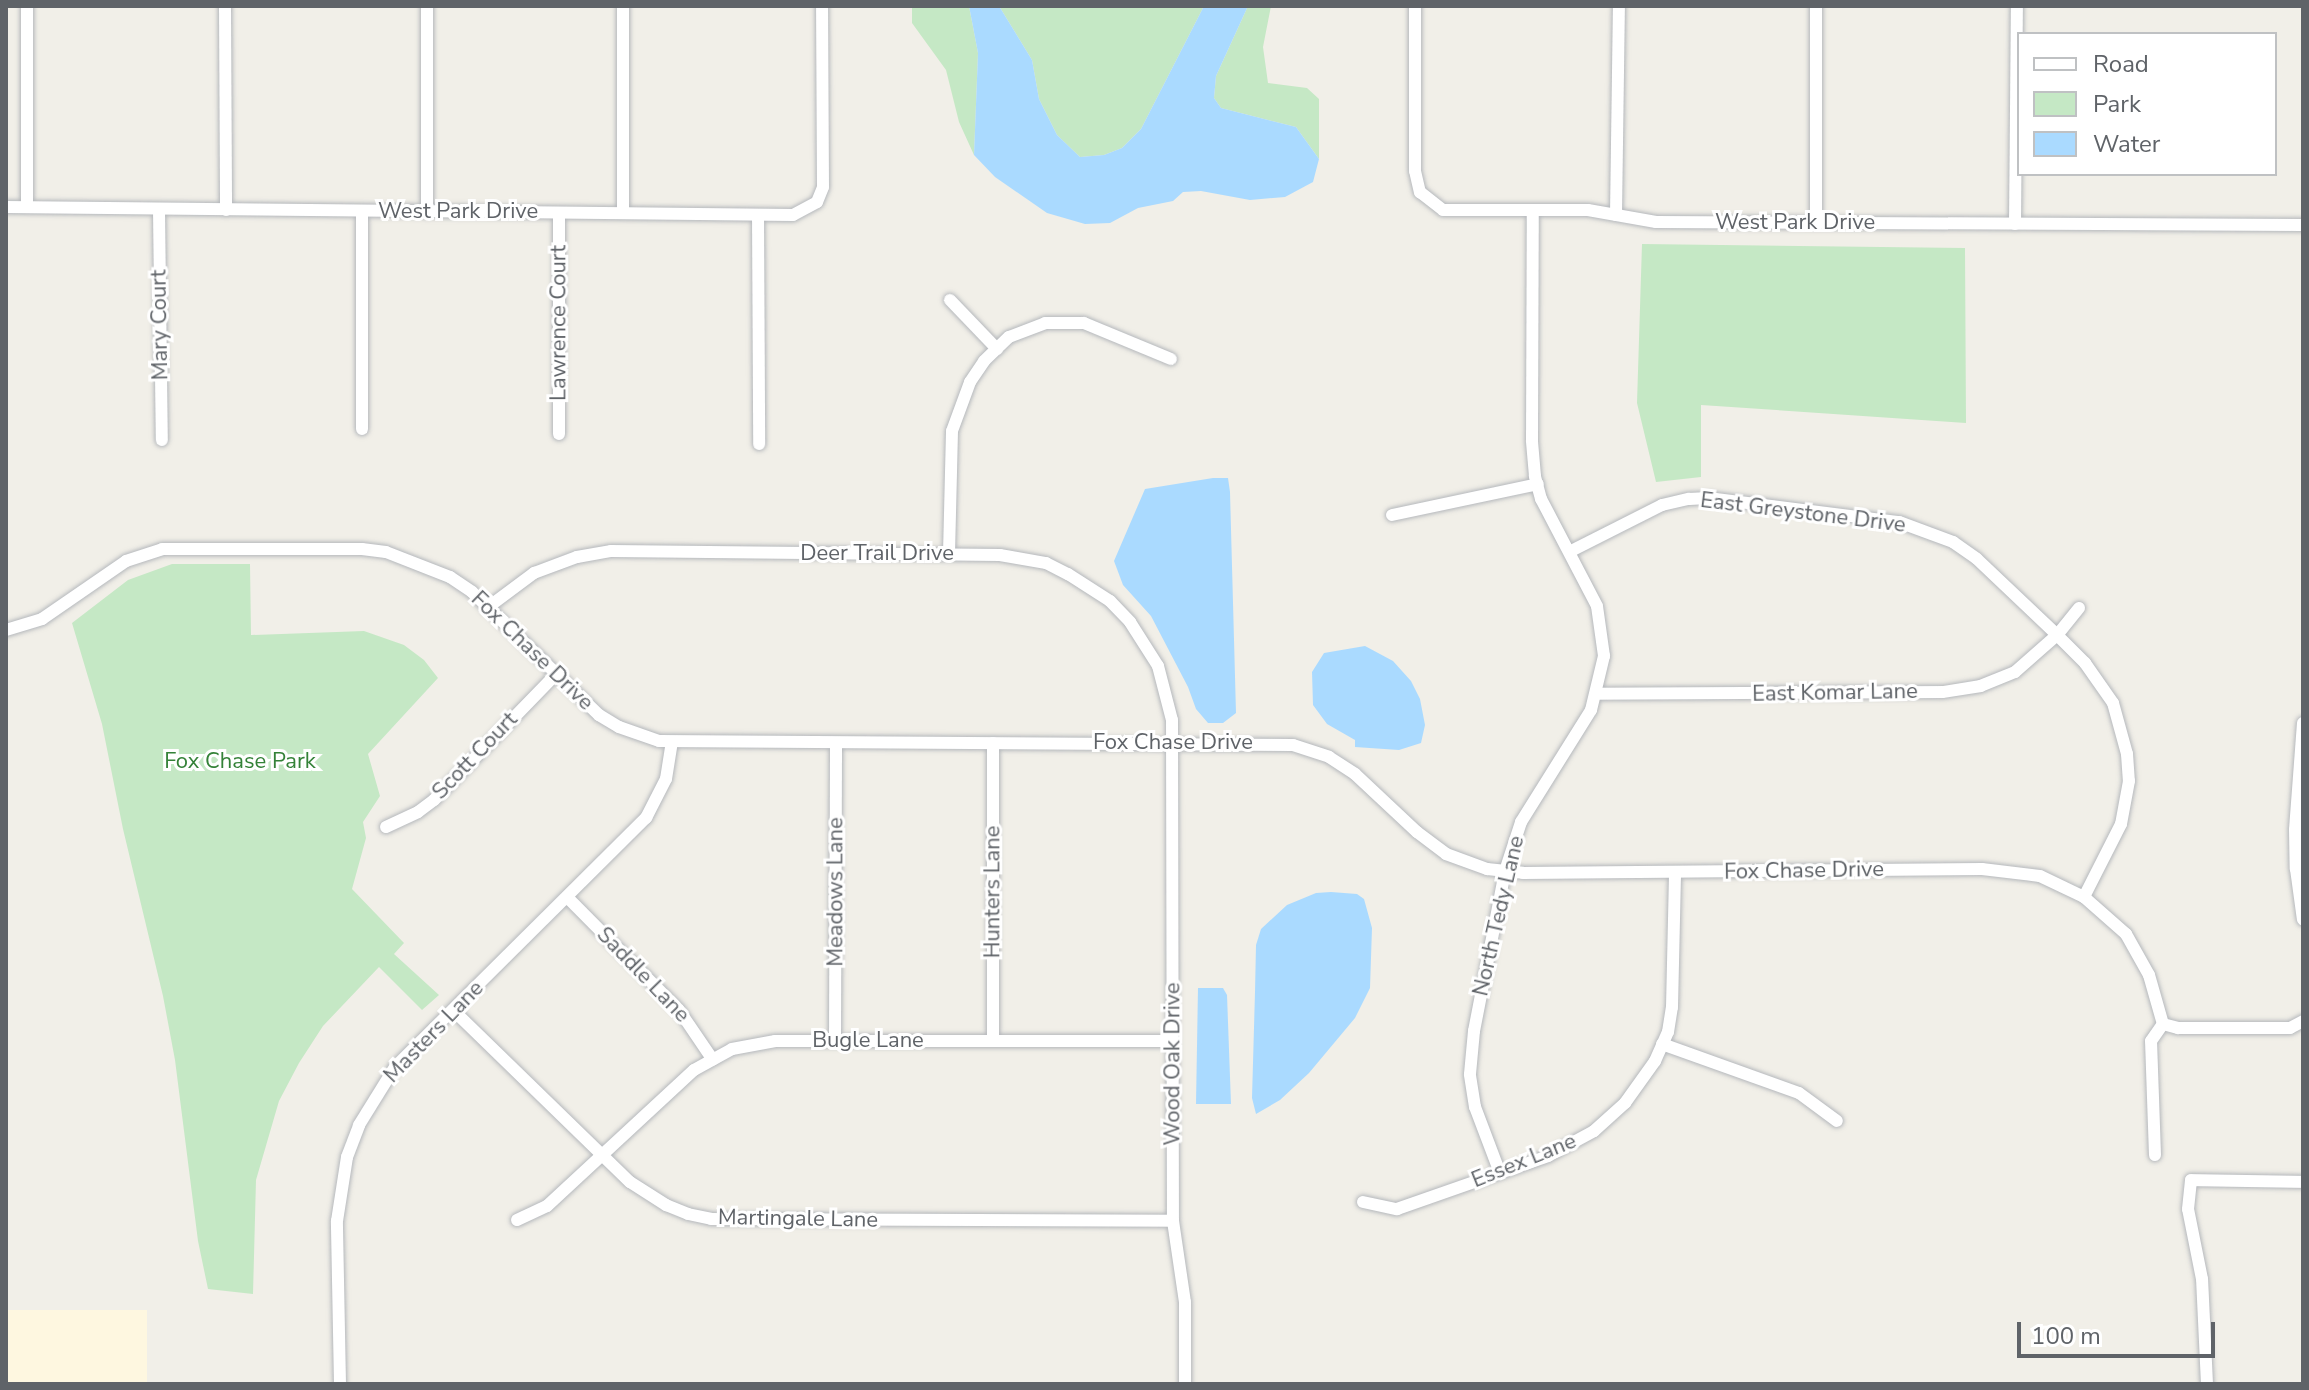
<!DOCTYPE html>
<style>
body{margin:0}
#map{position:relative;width:2309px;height:1390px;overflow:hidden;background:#f1efe8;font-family:"Nunito Sans",sans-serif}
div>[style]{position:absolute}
.commercial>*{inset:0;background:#fef7e0;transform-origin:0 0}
.green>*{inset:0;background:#c5e8c5}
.water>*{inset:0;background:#aadaff}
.roads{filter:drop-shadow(0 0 2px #b5b8bc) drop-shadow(0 0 2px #b5b8bc)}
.minor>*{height:12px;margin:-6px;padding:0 6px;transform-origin:6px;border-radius:6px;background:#fff}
span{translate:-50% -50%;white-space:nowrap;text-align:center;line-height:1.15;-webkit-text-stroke:6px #fff;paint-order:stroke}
.street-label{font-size:22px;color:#5f6368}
.park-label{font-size:22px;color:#348238}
.frame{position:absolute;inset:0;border:8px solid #5f6368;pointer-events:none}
.legend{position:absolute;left:2017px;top:32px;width:260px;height:144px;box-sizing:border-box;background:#fff;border:2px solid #bfc1c3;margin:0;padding:10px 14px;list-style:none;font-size:24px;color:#5f6368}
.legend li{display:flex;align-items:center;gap:16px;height:40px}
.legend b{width:40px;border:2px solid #bfc1c3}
.scale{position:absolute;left:2017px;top:1322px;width:198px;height:36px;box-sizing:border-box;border:4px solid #5f6368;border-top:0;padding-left:10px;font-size:24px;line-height:28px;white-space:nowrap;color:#5f6368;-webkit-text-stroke:6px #fff;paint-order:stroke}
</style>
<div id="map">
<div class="commercial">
<div style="left:6px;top:1310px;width:141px;height:74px"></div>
</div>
<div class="green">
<div style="clip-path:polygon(912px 6px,969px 6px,978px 53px,974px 155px,959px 122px,946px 70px,912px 23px)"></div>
<div style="clip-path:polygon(999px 6px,1204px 6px,1141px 129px,1122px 148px,1104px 155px,1080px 157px,1057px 135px,1039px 99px,1032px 60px)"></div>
<div style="clip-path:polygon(1248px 6px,1271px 6px,1263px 47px,1268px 83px,1307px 88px,1319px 99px,1319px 159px,1296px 127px,1221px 108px,1214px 98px,1216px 76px)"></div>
<div style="clip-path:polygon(1642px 244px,1965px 248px,1966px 423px,1701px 405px,1701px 477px,1656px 482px,1637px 403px)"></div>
<div style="clip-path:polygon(172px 564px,250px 564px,251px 635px,364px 631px,404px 645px,424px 660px,438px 678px,368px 754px,380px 796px,363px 822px,366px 838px,352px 889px,404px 943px,394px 954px,439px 995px,422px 1010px,379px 967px,323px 1026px,299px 1063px,279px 1101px,256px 1180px,253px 1294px,208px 1289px,198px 1241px,175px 1060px,163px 996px,123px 829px,102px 724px,72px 623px,128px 580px)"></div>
</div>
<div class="water">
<div style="clip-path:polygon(969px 6px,999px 6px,1032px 60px,1039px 99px,1057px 135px,1080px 157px,1104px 155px,1122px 148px,1141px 129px,1204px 6px,1248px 6px,1216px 76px,1214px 98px,1221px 108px,1296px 127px,1319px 159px,1313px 182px,1285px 197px,1250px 200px,1201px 191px,1183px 192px,1173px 201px,1138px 208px,1110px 223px,1085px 224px,1047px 213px,995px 177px,974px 155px,978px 53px)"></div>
<div style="clip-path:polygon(1213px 478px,1228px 478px,1230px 492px,1236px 713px,1223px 723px,1208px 723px,1196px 709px,1188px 687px,1151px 616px,1123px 585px,1114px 561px,1145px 489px)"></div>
<div style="clip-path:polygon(1365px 646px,1393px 661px,1411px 681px,1420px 699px,1425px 725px,1421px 743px,1399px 750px,1355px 747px,1355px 740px,1327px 724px,1313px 705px,1312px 672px,1324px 653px)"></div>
<div style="clip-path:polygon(1331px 892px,1357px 894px,1364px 899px,1372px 928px,1370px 988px,1355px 1018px,1309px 1073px,1280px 1100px,1256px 1114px,1252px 1098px,1255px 992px,1256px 945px,1261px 929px,1287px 905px,1316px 893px)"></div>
<div style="clip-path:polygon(1198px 988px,1223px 988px,1227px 995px,1231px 1104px,1196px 1104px)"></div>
</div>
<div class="roads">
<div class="minor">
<div style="left:225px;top:6px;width:204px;rotate:89.7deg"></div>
<div style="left:427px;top:6px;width:206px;rotate:90deg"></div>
<div style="left:1415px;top:6px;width:165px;rotate:90deg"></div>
<div style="left:1415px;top:171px;width:22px;rotate:77deg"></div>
<div style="left:1420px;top:192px;width:29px;rotate:38deg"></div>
<div style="left:1443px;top:210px;width:145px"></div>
<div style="left:1588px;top:210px;width:69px;rotate:10deg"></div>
<div style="left:1656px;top:222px;width:647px;rotate:0.27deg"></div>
<div style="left:1816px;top:6px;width:217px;rotate:90deg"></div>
<div style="left:6px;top:207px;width:787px;rotate:0.58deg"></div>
<div style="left:793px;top:215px;width:27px;rotate:-28deg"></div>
<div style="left:817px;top:202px;width:16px;rotate:-68deg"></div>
<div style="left:823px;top:187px;width:181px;rotate:-90.3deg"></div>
<div style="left:27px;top:207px;width:201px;rotate:-90deg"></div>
<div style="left:159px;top:210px;width:230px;rotate:89.3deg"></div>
<div style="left:559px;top:213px;width:221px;rotate:90deg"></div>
<div style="left:623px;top:213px;width:207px;rotate:-90deg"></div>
<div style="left:758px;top:215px;width:229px;rotate:89.7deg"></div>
<div style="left:1616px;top:215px;width:209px;rotate:-89.2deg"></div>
<div style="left:2015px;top:224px;width:218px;rotate:-89.5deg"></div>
<div style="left:950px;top:300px;width:68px;rotate:46.2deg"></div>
<div style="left:362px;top:429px;width:218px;rotate:-90deg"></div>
<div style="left:1392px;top:515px;width:149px;rotate:-12deg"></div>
<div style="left:1571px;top:551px;width:102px;rotate:-26.8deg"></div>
<div style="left:1662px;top:505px;width:28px;rotate:-13deg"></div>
<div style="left:1689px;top:499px;width:19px;rotate:-3deg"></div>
<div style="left:1708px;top:498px;width:193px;rotate:7.2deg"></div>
<div style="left:1899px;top:522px;width:58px;rotate:20.3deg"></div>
<div style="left:1953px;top:542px;width:29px;rotate:35deg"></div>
<div style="left:1977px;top:559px;width:110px;rotate:43.5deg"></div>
<div style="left:2057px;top:635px;width:56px;rotate:138.6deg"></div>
<div style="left:2015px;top:672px;width:37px;rotate:158deg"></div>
<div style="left:1981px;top:686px;width:39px;rotate:171deg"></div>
<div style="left:1942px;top:692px;width:345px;rotate:179.7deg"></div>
<div style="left:949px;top:554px;width:123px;rotate:-88.6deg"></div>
<div style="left:952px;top:431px;width:52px;rotate:-69.8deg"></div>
<div style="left:970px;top:382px;width:25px;rotate:-56deg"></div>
<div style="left:984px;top:361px;width:35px;rotate:-44deg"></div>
<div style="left:1009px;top:337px;width:39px;rotate:-21deg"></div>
<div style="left:1045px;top:323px;width:39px"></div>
<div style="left:1084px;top:323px;width:94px;rotate:22.5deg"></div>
<div style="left:487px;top:608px;width:59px;rotate:-36.7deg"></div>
<div style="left:534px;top:573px;width:46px;rotate:-20.4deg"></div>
<div style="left:577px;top:557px;width:35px;rotate:-10deg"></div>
<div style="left:611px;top:551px;width:389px;rotate:0.6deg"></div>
<div style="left:1000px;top:555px;width:47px;rotate:9.9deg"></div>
<div style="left:1046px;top:563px;width:25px;rotate:27deg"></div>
<div style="left:1068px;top:574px;width:50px;rotate:32.7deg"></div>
<div style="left:1110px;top:601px;width:29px;rotate:46deg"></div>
<div style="left:1130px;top:622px;width:52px;rotate:57.5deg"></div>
<div style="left:1158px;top:666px;width:56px;rotate:75.5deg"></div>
<div style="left:1172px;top:720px;width:501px;rotate:89.89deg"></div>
<div style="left:1173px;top:1221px;width:82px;rotate:81.6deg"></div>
<div style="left:1185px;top:1302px;width:82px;rotate:90deg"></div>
<div style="left:2079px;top:608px;width:35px;rotate:129deg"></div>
<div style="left:2057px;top:635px;width:40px;rotate:45deg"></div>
<div style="left:2085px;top:663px;width:49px;rotate:55deg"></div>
<div style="left:2113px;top:703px;width:53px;rotate:74.6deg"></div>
<div style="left:2127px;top:754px;width:27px;rotate:86deg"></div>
<div style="left:2129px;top:781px;width:44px;rotate:100.5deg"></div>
<div style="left:2121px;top:824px;width:82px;rotate:116.9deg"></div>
<div style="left:6px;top:630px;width:38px;rotate:-17deg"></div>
<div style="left:42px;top:619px;width:102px;rotate:-34.6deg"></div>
<div style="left:126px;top:561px;width:38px;rotate:-18deg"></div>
<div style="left:162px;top:549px;width:200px"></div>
<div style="left:362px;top:549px;width:24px;rotate:7deg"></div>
<div style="left:386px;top:552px;width:69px;rotate:21.3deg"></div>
<div style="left:450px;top:577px;width:27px;rotate:34deg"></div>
<div style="left:472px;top:592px;width:177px;rotate:44.1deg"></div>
<div style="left:599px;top:715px;width:23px;rotate:31deg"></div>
<div style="left:619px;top:727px;width:42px;rotate:19.3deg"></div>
<div style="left:659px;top:741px;width:634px;rotate:0.36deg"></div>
<div style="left:1293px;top:745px;width:38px;rotate:18deg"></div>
<div style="left:1329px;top:757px;width:31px;rotate:33deg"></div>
<div style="left:1355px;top:774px;width:85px;rotate:43.1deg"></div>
<div style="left:1417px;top:832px;width:36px;rotate:37deg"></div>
<div style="left:1446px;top:854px;width:44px;rotate:20.1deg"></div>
<div style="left:1487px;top:869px;width:36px;rotate:6deg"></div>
<div style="left:1523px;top:873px;width:459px;rotate:-0.5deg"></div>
<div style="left:1982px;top:869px;width:58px;rotate:6.9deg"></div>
<div style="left:2040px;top:876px;width:49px;rotate:25.5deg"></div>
<div style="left:2084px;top:897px;width:56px;rotate:41.4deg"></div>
<div style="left:2126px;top:934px;width:47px;rotate:60.7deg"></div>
<div style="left:2149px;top:975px;width:51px;rotate:74.1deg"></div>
<div style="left:2163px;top:1024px;width:16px;rotate:15deg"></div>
<div style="left:2178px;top:1028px;width:112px"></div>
<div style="left:2290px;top:1028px;width:15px;rotate:-28deg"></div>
<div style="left:2303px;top:723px;width:107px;rotate:94.3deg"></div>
<div style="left:2295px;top:830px;width:39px;rotate:89deg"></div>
<div style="left:2296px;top:869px;width:51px;rotate:82.2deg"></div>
<div style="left:386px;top:827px;width:35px;rotate:-25deg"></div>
<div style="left:418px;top:812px;width:20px;rotate:-37deg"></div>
<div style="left:434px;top:800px;width:175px;rotate:-45.9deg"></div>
<div style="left:567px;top:897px;width:159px;rotate:45.3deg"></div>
<div style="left:679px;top:1010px;width:60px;rotate:55.8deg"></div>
<div style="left:453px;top:1010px;width:247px;rotate:44.2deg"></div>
<div style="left:630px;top:1182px;width:43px;rotate:32.6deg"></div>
<div style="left:666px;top:1205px;width:24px;rotate:22deg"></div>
<div style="left:688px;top:1214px;width:24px;rotate:12deg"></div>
<div style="left:711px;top:1219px;width:462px;rotate:0.2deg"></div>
<div style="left:993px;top:1040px;width:297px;rotate:-90deg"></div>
<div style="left:835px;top:1041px;width:298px;rotate:-89.8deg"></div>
<div style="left:1662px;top:1044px;width:145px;rotate:19.7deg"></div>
<div style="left:1799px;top:1093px;width:47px;rotate:36.4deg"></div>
<div style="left:2155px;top:1155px;width:114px;rotate:-92deg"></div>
<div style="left:2151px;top:1041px;width:21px;rotate:-55deg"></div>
<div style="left:1500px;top:1173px;width:71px;rotate:-110.7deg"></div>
<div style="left:1475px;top:1107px;width:33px;rotate:-99deg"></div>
<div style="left:1470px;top:1074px;width:43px;rotate:-84.7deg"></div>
<div style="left:1474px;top:1031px;width:163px;rotate:-79deg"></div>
<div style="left:1505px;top:871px;width:52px;rotate:-71.9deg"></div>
<div style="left:1521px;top:822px;width:132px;rotate:-58deg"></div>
<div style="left:1591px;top:710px;width:56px;rotate:-76.5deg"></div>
<div style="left:1604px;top:656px;width:50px;rotate:-98deg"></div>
<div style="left:1597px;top:606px;width:121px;rotate:-117.6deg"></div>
<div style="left:1541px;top:499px;width:24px;rotate:-105deg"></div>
<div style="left:1535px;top:476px;width:36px;rotate:-95deg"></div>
<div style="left:1532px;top:440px;width:230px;rotate:-89.8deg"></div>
<div style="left:1363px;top:1202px;width:35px;rotate:12deg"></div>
<div style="left:1397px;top:1209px;width:160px;rotate:-19.3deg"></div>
<div style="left:1548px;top:1156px;width:52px;rotate:-28.5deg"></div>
<div style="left:1594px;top:1131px;width:42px;rotate:-42.1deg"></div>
<div style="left:1625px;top:1103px;width:52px;rotate:-54.5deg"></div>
<div style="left:1655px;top:1061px;width:32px;rotate:-66deg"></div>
<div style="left:1668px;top:1032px;width:25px;rotate:-81deg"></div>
<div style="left:1672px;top:1007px;width:135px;rotate:-88.7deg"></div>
<div style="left:517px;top:1220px;width:33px;rotate:-25deg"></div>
<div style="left:547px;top:1206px;width:200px;rotate:-42.8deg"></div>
<div style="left:694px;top:1070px;width:43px;rotate:-28.9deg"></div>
<div style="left:732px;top:1049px;width:44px;rotate:-10.5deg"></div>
<div style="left:775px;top:1041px;width:398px"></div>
<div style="left:340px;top:1384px;width:163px;rotate:-91.1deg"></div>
<div style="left:337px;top:1221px;width:65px;rotate:-81.1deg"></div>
<div style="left:347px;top:1157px;width:34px;rotate:-69deg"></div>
<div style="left:359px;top:1125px;width:68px;rotate:-58.2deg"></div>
<div style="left:395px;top:1067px;width:354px;rotate:-44.8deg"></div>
<div style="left:646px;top:818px;width:44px;rotate:-62.9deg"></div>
<div style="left:666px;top:779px;width:37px;rotate:-81deg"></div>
<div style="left:2207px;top:1384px;width:105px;rotate:-92.7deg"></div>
<div style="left:2202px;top:1279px;width:71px;rotate:-101.3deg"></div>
<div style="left:2188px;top:1209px;width:29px;rotate:-84deg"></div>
<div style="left:2191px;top:1180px;width:112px;rotate:1deg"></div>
</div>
</div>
<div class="street-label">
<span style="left:458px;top:212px">West Park Drive</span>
<span style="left:1795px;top:223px">West Park Drive</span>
<span style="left:559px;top:323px;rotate:-90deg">Lawrence Court</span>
<span style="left:160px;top:325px;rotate:-91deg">Mary Court</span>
<span style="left:1803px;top:513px;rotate:7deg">East Greystone Drive</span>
<span style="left:877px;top:554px">Deer Trail Drive</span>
<span style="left:532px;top:651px;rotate:44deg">Fox Chase Drive</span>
<span style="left:1835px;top:693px;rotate:-1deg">East Komar Lane</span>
<span style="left:1173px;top:743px">Fox Chase Drive</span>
<span style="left:475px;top:756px;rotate:-46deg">Scott Court</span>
<span style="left:1804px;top:871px;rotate:-1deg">Fox Chase Drive</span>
<span style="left:836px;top:892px;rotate:-90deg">Meadows Lane</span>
<span style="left:993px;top:892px;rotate:-90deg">Hunters Lane</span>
<span style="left:1499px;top:916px;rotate:-77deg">North Tedy Lane</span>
<span style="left:643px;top:975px;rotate:46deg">Saddle Lane</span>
<span style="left:434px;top:1032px;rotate:-46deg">Masters Lane</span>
<span style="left:868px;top:1041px">Bugle Lane</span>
<span style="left:1173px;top:1064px;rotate:-90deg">Wood Oak Drive</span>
<span style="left:1524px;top:1161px;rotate:-22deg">Essex Lane</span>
<span style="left:798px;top:1219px;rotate:1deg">Martingale Lane</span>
</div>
<div class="park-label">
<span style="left:240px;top:762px">Fox Chase Park</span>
</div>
<div class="frame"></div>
<ul class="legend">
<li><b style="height:10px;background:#fff"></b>Road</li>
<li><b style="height:22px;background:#c5e8c5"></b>Park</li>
<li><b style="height:22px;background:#aadaff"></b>Water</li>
</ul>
<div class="scale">100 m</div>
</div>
